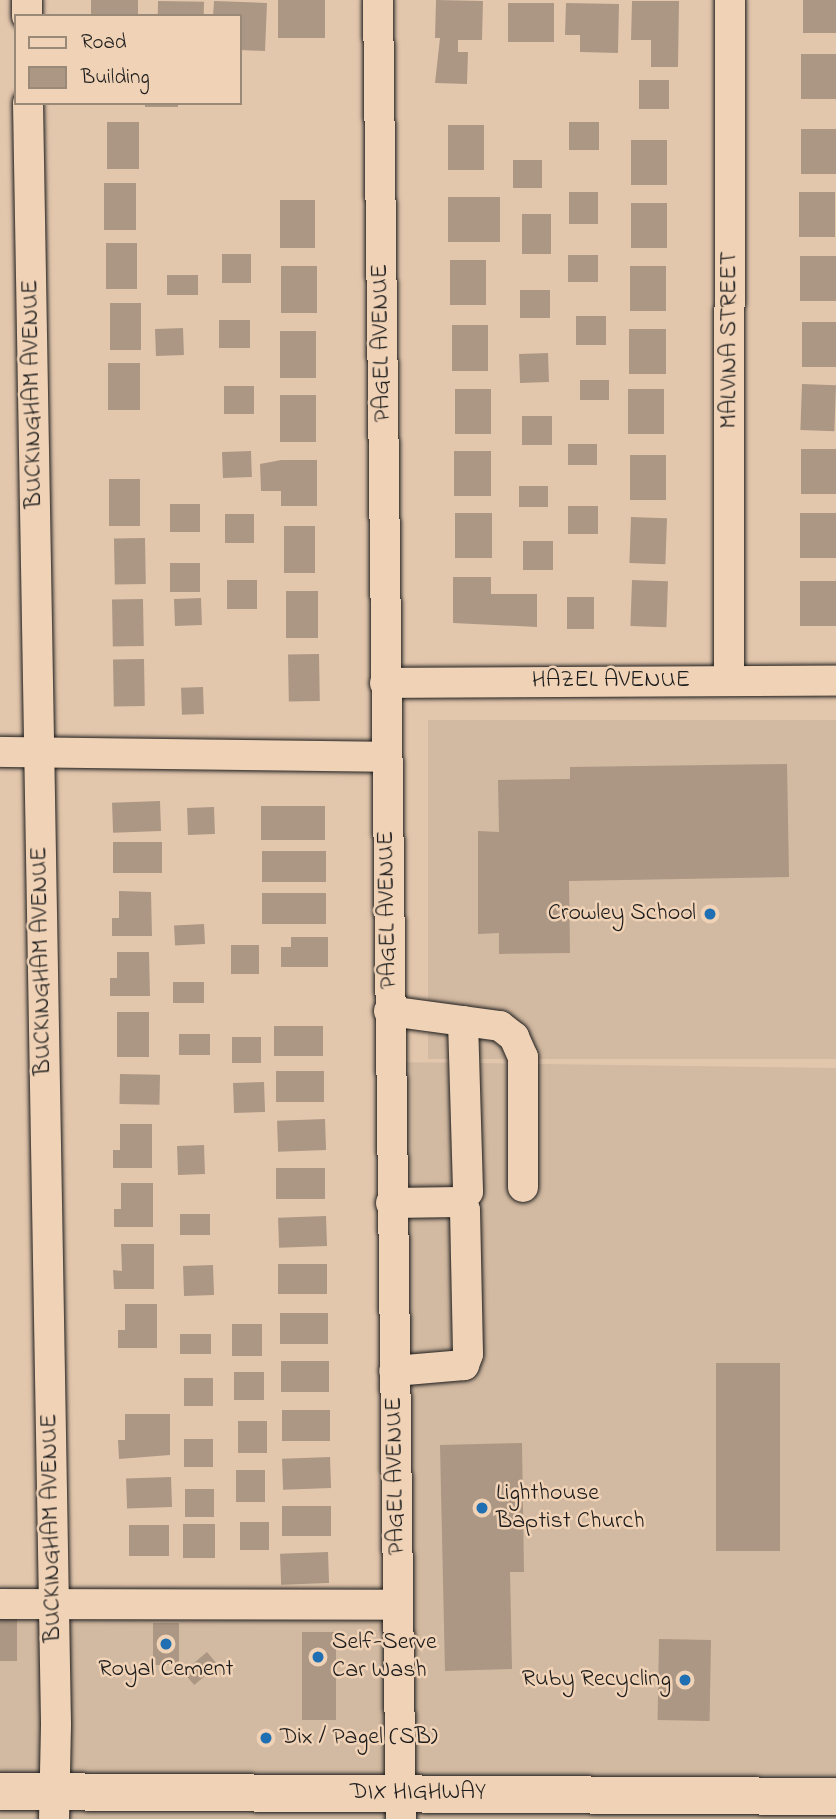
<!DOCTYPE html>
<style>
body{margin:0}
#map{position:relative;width:836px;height:1819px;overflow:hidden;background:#e3c7ad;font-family:"Indie Flower",sans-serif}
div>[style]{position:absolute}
.built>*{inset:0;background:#d2b9a1;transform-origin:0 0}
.building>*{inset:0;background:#ac9784;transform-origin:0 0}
.roads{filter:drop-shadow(0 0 2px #1c1c1c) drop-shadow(0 0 2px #1c1c1c)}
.minor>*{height:30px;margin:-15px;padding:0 15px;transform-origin:15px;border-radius:15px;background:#f0d2b6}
.major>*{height:37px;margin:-18.5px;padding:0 18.5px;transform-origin:18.5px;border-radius:18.5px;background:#f0d2b6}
.dots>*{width:19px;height:19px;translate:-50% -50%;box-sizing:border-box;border:4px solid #f0d2b6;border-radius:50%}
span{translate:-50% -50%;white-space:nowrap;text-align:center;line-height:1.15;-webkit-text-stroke:5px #f0d2b6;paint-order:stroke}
.street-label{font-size:24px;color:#1c1c1c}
.poi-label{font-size:24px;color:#1c1c1c}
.right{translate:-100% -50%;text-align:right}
.left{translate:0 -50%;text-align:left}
.legend{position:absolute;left:14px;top:14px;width:228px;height:91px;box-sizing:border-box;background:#f0d2b6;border:2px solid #9b8978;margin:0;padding:9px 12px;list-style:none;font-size:21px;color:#1c1c1c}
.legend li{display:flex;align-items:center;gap:14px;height:35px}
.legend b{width:35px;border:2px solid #9b8978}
</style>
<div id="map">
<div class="built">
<div style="left:428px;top:720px;width:408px;height:339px"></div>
<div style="clip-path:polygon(389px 1062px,836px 1068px,836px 1819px,0 1819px,0 1604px,397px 1605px)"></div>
</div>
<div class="building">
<div style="left:91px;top:0;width:47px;height:16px"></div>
<div style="left:278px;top:0;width:47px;height:38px"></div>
<div style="clip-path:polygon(436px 0,483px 1px,482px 40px,458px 40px,458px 52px,468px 52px,467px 84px,435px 83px,440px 38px,435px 38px)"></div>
<div style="left:803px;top:0;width:33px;height:33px"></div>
<div style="left:158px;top:1px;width:46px;height:15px;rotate:1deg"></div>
<div style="clip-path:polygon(214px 1px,267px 3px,265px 51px,240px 50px,240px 16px,213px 16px)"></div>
<div style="clip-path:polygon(632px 1px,679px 1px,678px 67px,651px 67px,651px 40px,631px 40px)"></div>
<div style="left:508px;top:3px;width:46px;height:39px"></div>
<div style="clip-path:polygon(566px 3px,619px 4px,618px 53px,580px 52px,580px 35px,565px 35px)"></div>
<div style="left:801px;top:54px;width:35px;height:45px"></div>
<div style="left:639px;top:80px;width:30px;height:29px"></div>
<div style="left:145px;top:103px;width:33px;height:4px"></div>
<div style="left:107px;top:122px;width:32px;height:47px"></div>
<div style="left:569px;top:122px;width:30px;height:28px"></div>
<div style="left:448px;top:125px;width:36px;height:45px"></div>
<div style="left:801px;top:129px;width:35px;height:45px"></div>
<div style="left:631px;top:140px;width:36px;height:45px"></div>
<div style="left:513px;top:160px;width:29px;height:28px"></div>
<div style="left:104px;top:183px;width:32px;height:47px"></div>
<div style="left:569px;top:192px;width:29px;height:32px"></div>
<div style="left:799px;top:192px;width:36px;height:45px"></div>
<div style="left:448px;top:197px;width:52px;height:45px"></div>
<div style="left:280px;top:200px;width:35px;height:48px"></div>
<div style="left:631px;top:203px;width:36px;height:45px"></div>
<div style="left:522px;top:214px;width:29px;height:40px"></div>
<div style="left:106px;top:243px;width:31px;height:46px"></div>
<div style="left:251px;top:254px;width:29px;height:29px;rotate:90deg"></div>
<div style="left:568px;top:255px;width:30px;height:27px"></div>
<div style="left:800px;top:256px;width:36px;height:45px"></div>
<div style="left:450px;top:260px;width:36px;height:45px"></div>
<div style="left:281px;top:266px;width:36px;height:47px"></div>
<div style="left:630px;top:266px;width:36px;height:45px"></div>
<div style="left:198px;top:275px;width:20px;height:31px;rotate:90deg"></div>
<div style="left:520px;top:290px;width:30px;height:28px"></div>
<div style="left:110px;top:303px;width:31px;height:47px"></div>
<div style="left:576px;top:316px;width:30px;height:29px"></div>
<div style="left:219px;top:320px;width:31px;height:28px"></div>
<div style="left:802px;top:322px;width:34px;height:45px"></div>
<div style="left:452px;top:325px;width:36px;height:46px"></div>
<div style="left:183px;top:328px;width:27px;height:28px;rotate:88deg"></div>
<div style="left:629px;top:329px;width:37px;height:45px"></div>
<div style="left:280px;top:331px;width:36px;height:47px"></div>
<div style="left:548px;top:353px;width:29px;height:29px;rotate:88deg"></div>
<div style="left:140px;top:363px;width:47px;height:32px;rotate:90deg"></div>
<div style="left:580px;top:380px;width:29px;height:20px"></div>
<div style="left:802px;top:384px;width:34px;height:46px;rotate:2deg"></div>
<div style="left:224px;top:386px;width:30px;height:28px"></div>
<div style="left:455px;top:389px;width:36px;height:45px"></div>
<div style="left:628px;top:389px;width:36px;height:45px"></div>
<div style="left:280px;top:395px;width:36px;height:47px"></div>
<div style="left:522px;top:416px;width:30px;height:29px"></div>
<div style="left:568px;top:444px;width:29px;height:21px"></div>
<div style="left:801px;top:449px;width:35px;height:45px"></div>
<div style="left:251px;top:451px;width:26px;height:29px;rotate:88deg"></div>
<div style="left:454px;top:451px;width:37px;height:45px"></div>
<div style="left:630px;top:455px;width:36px;height:45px"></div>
<div style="clip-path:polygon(281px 460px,317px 460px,317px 506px,281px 506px,281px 491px,261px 491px,260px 464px)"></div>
<div style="left:109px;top:479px;width:31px;height:47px"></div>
<div style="left:519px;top:486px;width:29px;height:21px"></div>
<div style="left:170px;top:504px;width:30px;height:28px"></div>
<div style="left:568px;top:506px;width:30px;height:28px"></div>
<div style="left:455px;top:513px;width:37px;height:45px"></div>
<div style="left:800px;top:513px;width:36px;height:45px"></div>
<div style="left:225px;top:514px;width:29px;height:29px"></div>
<div style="left:631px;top:517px;width:36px;height:46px;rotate:2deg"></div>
<div style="left:284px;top:526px;width:31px;height:47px"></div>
<div style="left:145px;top:538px;width:46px;height:31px;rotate:89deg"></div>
<div style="left:523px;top:541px;width:30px;height:29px"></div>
<div style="left:170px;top:563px;width:30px;height:29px"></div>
<div style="clip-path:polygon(453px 577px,491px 577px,491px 594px,537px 594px,537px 627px,453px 623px)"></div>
<div style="left:227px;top:580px;width:30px;height:29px"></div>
<div style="left:632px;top:580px;width:36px;height:46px;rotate:2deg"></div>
<div style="left:800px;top:581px;width:36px;height:45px"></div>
<div style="left:286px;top:591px;width:32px;height:47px"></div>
<div style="left:567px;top:597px;width:27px;height:32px"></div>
<div style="left:201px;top:598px;width:27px;height:27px;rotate:88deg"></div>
<div style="left:143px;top:599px;width:47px;height:31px;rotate:89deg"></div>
<div style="left:319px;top:654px;width:47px;height:31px;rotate:89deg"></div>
<div style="left:144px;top:659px;width:47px;height:31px;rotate:89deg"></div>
<div style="left:203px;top:687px;width:27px;height:22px;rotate:88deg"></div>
<div style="clip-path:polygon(787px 764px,789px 877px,569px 881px,570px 953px,499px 954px,499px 933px,478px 934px,478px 831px,499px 832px,498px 780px,570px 779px,570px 767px)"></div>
<div style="left:160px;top:801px;width:30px;height:48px;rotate:88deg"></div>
<div style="left:261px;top:806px;width:64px;height:34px"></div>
<div style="left:214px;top:807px;width:27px;height:27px;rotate:88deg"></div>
<div style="left:162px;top:842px;width:31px;height:49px;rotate:90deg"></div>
<div style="left:326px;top:851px;width:31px;height:64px;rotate:90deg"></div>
<div style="clip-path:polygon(119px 891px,151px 892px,152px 936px,112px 936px,112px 918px,119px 918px)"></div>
<div style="left:262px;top:893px;width:64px;height:31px"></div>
<div style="left:204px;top:924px;width:20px;height:30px;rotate:87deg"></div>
<div style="clip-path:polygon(291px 937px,328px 937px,328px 967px,281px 967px,281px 947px,291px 947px)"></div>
<div style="left:231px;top:945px;width:28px;height:29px"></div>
<div style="clip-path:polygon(117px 952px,149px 952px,150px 996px,110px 996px,110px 978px,117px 978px)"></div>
<div style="left:204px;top:982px;width:21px;height:31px;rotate:90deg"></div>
<div style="left:117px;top:1012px;width:32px;height:45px"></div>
<div style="left:323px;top:1026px;width:30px;height:49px;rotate:90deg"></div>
<div style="left:179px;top:1034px;width:31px;height:21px"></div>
<div style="left:232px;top:1037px;width:29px;height:26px"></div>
<div style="left:324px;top:1071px;width:31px;height:48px;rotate:90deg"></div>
<div style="left:120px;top:1074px;width:40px;height:30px;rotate:1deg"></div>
<div style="left:264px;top:1082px;width:30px;height:31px;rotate:88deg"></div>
<div style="left:325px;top:1119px;width:31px;height:48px;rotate:88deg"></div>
<div style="clip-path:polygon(120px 1124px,152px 1124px,152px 1168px,113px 1168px,113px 1150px,120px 1150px)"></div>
<div style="left:204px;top:1145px;width:29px;height:27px;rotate:88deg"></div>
<div style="left:325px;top:1168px;width:31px;height:49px;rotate:90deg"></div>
<div style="clip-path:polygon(121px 1183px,153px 1183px,153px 1227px,114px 1227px,114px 1209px,121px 1209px)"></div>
<div style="left:180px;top:1214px;width:30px;height:21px"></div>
<div style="left:326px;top:1216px;width:30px;height:48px;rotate:88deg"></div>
<div style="clip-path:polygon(121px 1244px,154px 1244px,154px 1289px,114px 1289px,113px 1270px,122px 1271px)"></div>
<div style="left:327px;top:1264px;width:30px;height:49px;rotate:90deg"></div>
<div style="left:213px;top:1265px;width:30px;height:30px;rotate:88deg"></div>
<div style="clip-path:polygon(125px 1304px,157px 1304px,157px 1348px,118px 1348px,118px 1330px,125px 1330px)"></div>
<div style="left:280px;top:1313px;width:48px;height:31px"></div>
<div style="left:232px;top:1324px;width:30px;height:32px"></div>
<div style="left:180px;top:1334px;width:31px;height:20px"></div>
<div style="left:329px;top:1361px;width:31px;height:48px;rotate:90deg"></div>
<div style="left:780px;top:1363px;width:188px;height:64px;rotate:90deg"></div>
<div style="left:234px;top:1372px;width:30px;height:28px"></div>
<div style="left:184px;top:1378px;width:29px;height:28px"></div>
<div style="left:330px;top:1410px;width:31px;height:48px;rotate:90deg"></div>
<div style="clip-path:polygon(125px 1414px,170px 1414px,170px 1455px,119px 1459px,118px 1440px,125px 1440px)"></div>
<div style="left:238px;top:1421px;width:29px;height:32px"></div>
<div style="left:184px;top:1439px;width:29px;height:28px"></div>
<div style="clip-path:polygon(522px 1443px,524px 1572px,510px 1572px,512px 1669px,445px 1671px,440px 1445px)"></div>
<div style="left:330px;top:1457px;width:31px;height:48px;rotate:88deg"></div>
<div style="left:236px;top:1470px;width:29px;height:32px"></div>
<div style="left:171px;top:1477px;width:30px;height:45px;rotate:88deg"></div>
<div style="left:185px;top:1489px;width:29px;height:28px"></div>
<div style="left:331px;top:1506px;width:30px;height:49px;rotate:90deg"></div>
<div style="left:240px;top:1522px;width:29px;height:28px"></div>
<div style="left:183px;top:1524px;width:32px;height:34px"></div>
<div style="left:169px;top:1525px;width:31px;height:40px;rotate:90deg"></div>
<div style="left:328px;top:1552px;width:31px;height:48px;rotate:88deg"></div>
<div style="left:0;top:1615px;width:17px;height:46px"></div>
<div style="left:153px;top:1623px;width:26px;height:42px"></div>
<div style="left:302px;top:1632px;width:34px;height:88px"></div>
<div style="left:659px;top:1639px;width:52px;height:81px;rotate:1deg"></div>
<div style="left:207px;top:1652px;width:17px;height:31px;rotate:50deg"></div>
</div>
<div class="roads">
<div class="minor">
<div style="left:27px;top:0;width:16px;rotate:90deg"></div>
<div style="left:378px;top:0;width:1819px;rotate:89.28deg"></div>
<div style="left:28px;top:103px;width:1622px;rotate:89.01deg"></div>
<div style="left:56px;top:1725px;width:94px;rotate:91.2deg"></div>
<div style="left:729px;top:680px;width:680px;rotate:-89.92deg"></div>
<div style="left:385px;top:683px;width:451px;rotate:-0.3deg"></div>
<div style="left:0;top:752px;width:386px;rotate:0.7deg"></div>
<div style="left:389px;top:1011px;width:112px;rotate:7.7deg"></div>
<div style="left:500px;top:1026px;width:18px;rotate:38deg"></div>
<div style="left:514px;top:1037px;width:22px;rotate:66deg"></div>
<div style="left:523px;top:1057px;width:130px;rotate:90deg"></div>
<div style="left:463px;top:1021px;width:171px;rotate:88.3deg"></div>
<div style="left:391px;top:1203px;width:69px;rotate:-0.8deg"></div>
<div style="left:460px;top:1202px;width:9px;rotate:58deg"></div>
<div style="left:465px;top:1210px;width:144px;rotate:88.8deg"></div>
<div style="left:468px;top:1354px;width:12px;rotate:110deg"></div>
<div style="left:464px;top:1365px;width:70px;rotate:175.1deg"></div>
<div style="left:0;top:1604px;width:398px;rotate:0.1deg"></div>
</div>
<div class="major">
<div style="left:0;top:1791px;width:836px;rotate:0.34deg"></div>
</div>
</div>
<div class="dots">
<div style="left:710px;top:914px;background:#1f6fb2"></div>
<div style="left:482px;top:1508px;background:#1f6fb2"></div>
<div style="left:166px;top:1644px;background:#1f6fb2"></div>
<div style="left:318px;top:1657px;background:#1f6fb2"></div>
<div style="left:685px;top:1680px;background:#1f6fb2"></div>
<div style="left:266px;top:1738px;background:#1f6fb2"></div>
</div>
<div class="street-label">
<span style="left:730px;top:340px;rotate:-90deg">MALVINA STREET</span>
<span style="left:382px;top:343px;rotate:-91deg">PAGEL AVENUE</span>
<span style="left:33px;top:394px;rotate:-91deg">BUCKINGHAM AVENUE</span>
<span style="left:611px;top:681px">HAZEL AVENUE</span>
<span style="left:388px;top:910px;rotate:-91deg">PAGEL AVENUE</span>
<span style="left:42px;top:961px;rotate:-91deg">BUCKINGHAM AVENUE</span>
<span style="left:396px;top:1476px;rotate:-91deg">PAGEL AVENUE</span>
<span style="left:52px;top:1528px;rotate:-91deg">BUCKINGHAM AVENUE</span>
<span style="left:418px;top:1793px">DIX HIGHWAY</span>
</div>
<div class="poi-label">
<span class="right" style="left:696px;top:914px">Crowley School</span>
<span class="left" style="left:496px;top:1508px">Lighthouse<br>Baptist Church</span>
<span class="left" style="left:332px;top:1657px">Self-Serve<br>Car Wash</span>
<span style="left:166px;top:1670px">Royal Cement</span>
<span class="right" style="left:671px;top:1680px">Ruby Recycling</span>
<span class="left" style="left:280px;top:1738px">Dix / Pagel (SB)</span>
</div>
<ul class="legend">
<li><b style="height:9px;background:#f0d2b6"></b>Road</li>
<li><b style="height:19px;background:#ac9784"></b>Building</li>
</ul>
</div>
